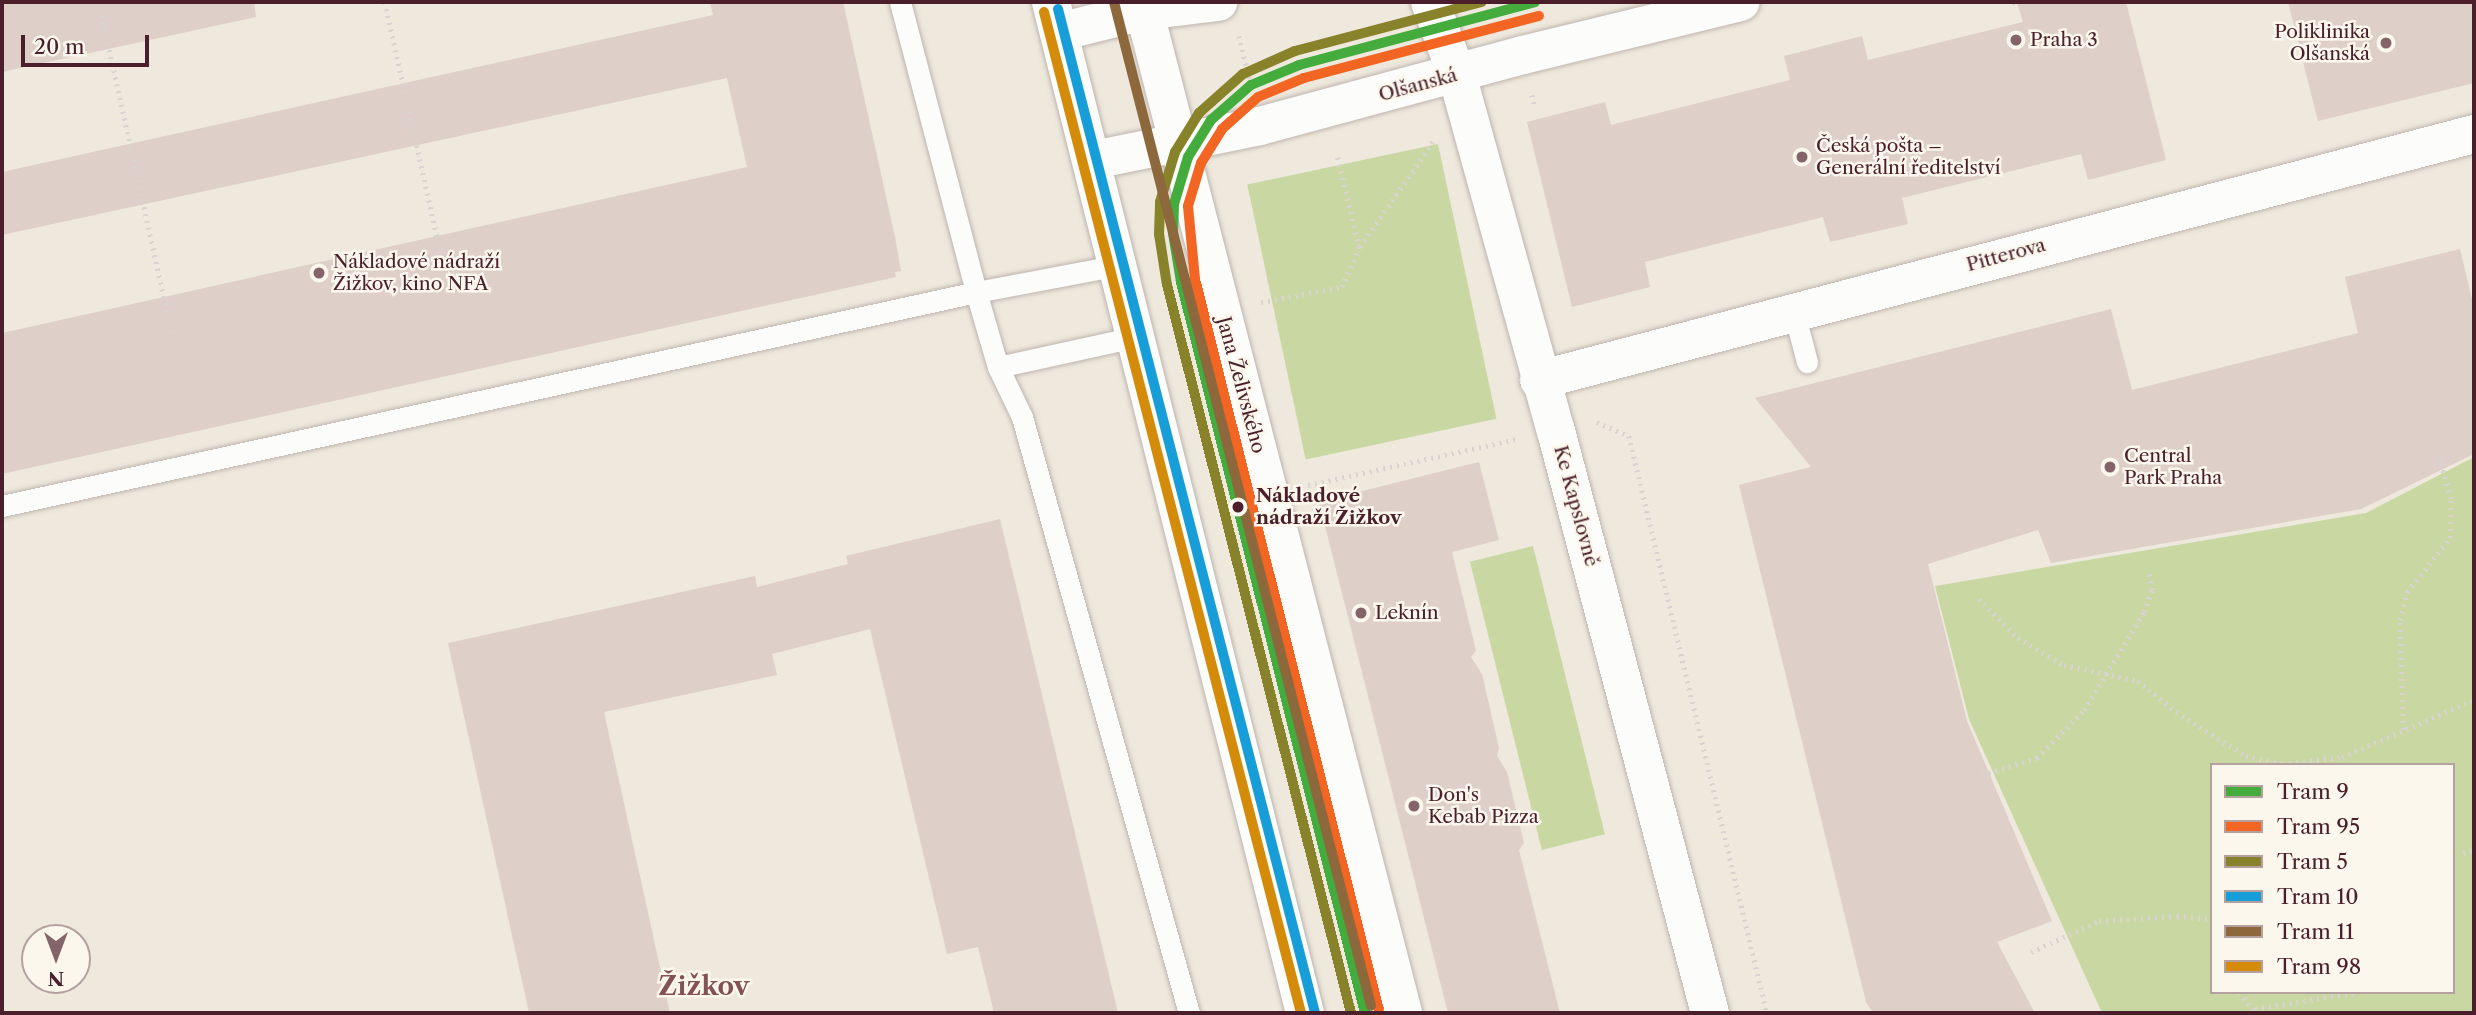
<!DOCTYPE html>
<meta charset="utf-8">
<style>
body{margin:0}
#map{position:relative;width:2476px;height:1015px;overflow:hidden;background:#eee8dd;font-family:"Libre Caslon Text",serif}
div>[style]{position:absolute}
.green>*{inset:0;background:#c9d8a2;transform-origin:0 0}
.building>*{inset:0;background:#decfc9}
.path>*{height:4.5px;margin-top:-2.25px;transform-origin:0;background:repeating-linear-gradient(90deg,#d9d4d2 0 2px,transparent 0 7px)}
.roads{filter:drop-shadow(0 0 2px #beb5af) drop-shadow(0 0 2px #beb5af)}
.service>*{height:21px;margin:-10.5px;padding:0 10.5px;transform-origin:10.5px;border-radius:10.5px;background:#fcfcfa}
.minor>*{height:38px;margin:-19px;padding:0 19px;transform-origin:19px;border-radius:19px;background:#fcfcfa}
.tertiary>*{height:38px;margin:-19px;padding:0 19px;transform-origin:19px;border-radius:19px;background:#fcfcfa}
.secondary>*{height:38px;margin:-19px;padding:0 19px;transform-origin:19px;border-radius:19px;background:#fcfcfa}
.tram-1>*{height:10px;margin:-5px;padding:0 5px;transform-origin:5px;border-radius:5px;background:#43ac3c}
.tram-2>*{height:10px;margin:-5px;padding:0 5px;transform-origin:5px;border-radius:5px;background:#f26522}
.tram-3>*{height:10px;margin:-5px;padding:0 5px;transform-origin:5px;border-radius:5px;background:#88822a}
.tram-4>*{height:10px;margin:-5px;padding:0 5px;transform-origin:5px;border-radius:5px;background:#179ed8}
.tram-5>*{height:10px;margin:-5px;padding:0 5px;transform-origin:5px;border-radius:5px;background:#8c683c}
.tram-6>*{height:10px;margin:-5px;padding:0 5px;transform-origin:5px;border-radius:5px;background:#d48b09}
.dots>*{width:19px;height:19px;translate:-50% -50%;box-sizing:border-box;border:4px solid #fbf7ec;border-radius:50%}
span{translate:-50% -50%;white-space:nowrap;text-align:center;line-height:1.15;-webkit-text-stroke:5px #fbf7ec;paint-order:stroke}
.poi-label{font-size:19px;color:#4a1f2b}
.right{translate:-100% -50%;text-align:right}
.left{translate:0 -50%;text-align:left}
.street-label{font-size:19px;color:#4a1f2b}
.stop-label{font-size:19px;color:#4a1f2b;font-weight:700}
.district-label{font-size:26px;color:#835257;font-weight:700}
.frame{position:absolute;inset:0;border:4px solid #4a1f2b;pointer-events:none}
.legend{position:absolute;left:2210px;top:763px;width:245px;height:231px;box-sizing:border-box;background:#fbf7ec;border:2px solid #b4a19f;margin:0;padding:9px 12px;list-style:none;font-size:21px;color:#4a1f2b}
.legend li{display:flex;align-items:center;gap:14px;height:35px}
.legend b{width:35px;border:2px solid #b4a19f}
.north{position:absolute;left:21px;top:924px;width:70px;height:70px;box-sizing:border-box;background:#fbf7ec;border:2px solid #b4a19f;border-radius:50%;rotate:180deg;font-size:19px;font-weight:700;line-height:28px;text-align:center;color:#4a1f2b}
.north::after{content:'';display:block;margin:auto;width:24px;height:32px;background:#836569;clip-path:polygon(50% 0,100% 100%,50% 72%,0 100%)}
.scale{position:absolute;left:21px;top:35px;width:128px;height:32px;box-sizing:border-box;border:4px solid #4a1f2b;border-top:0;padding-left:9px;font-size:21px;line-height:24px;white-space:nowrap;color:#4a1f2b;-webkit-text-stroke:5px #fbf7ec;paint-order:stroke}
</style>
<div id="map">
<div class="green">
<div style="left:1438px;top:144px;width:281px;height:195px;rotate:78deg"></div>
<div style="clip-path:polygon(evenodd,2474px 457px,2474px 1013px,2102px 1013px,1969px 719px,1935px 586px,2366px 513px,2474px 457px,2212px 765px,2453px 765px,2453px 992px,2212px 992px,2212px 765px)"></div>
<div style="left:1533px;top:546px;width:297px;height:65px;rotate:76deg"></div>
</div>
<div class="building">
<div style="clip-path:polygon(2px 2px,254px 2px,256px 17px,2px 72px)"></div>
<div style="clip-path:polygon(710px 2px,843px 2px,895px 237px,901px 271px,895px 272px,896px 277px,2px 474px,2px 333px,747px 167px,727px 78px,2px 235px,2px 172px,713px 15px)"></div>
<div style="clip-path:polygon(2017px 2px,2126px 2px,2166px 160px,2088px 180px,2081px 154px,1902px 198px,1908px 224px,1830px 242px,1823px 217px,1645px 262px,1650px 287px,1572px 307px,1527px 122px,1605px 102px,1611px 125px,1790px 80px,1784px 56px,1862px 36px,1868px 60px,2023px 22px)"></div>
<div style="clip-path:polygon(2288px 2px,2474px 2px,2474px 83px,2318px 121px)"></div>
<div style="clip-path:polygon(2460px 249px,2474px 308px,2474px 454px,2361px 509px,2051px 563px,2038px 530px,1928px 564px,1967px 721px,2052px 921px,1997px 942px,2035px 1013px,1873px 1013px,1866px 1002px,1739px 485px,1811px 467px,1755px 398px,2111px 309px,2132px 390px,2358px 333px,2345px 277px)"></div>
<div style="clip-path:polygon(1479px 462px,1499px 540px,1452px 552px,1476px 651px,1471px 657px,1482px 674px,1499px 748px,1497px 756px,1507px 772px,1524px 843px,1519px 850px,1560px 1013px,1448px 1013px,1319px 502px)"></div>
<div style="clip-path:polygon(1000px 519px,1118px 1013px,994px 1013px,978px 947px,947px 954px,870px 629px,772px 654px,777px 675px,604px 712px,670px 1013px,529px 1013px,448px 643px,755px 576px,757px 587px,848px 564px,846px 556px)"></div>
</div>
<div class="path">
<div style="left:99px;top:2px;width:344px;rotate:77.6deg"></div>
<div style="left:385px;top:2px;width:286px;rotate:77.5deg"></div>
<div style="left:2014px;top:2px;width:7px;rotate:45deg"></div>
<div style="left:1239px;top:36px;width:50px;rotate:76.2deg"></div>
<div style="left:1532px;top:95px;width:12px;rotate:76deg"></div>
<div style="left:1360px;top:247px;width:128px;rotate:-55.2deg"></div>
<div style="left:1261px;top:302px;width:82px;rotate:-10.5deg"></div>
<div style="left:1342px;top:287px;width:43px;rotate:-66.4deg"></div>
<div style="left:1359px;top:248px;width:95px;rotate:-103.4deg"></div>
<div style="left:1597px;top:422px;width:35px;rotate:24deg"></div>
<div style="left:1629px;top:436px;width:593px;rotate:76.55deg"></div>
<div style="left:1308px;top:485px;width:215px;rotate:-12.4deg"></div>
<div style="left:1979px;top:599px;width:55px;rotate:45deg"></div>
<div style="left:2018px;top:638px;width:53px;rotate:30.4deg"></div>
<div style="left:2064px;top:665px;width:76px;rotate:12.2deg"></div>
<div style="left:2138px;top:681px;width:56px;rotate:38.5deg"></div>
<div style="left:2182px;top:716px;width:75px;rotate:32deg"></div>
<div style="left:2246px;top:756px;width:37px;rotate:13deg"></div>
<div style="left:2282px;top:764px;width:60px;rotate:-6.7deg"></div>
<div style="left:2342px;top:757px;width:144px;rotate:-23.4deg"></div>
<div style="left:2403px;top:730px;width:110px;rotate:-91.6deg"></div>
<div style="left:2400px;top:620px;width:29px;rotate:-76deg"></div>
<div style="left:2407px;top:592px;width:69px;rotate:-51.5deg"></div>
<div style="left:2450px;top:538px;width:39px;rotate:-89deg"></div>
<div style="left:2451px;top:499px;width:47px;rotate:-106.1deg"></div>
<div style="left:1982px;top:775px;width:58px;rotate:-17.2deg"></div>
<div style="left:2037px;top:758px;width:67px;rotate:-45.6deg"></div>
<div style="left:2084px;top:710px;width:115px;rotate:-58.5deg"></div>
<div style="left:2144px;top:612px;width:23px;rotate:-70deg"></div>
<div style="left:2152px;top:590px;width:17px;rotate:-100deg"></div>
<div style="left:2463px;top:853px;width:11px;rotate:-15deg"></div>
<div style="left:2031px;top:952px;width:75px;rotate:-24.5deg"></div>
<div style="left:2099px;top:921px;width:78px;rotate:-3.7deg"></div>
<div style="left:2177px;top:916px;width:35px;rotate:5deg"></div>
<div style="left:2240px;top:992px;width:26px;rotate:53deg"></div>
<div style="left:2255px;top:1009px;width:104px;rotate:-9.4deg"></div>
</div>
<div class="roads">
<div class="service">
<div style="left:900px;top:2px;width:300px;rotate:75.3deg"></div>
<div style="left:976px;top:292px;width:78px;rotate:73.7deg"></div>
<div style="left:998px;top:367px;width:55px;rotate:64.4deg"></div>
<div style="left:1022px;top:417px;width:619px;rotate:74.35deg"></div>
<div style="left:1794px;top:312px;width:52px;rotate:75.4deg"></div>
<div style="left:998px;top:367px;width:139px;rotate:-12.4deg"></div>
<div style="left:2px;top:506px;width:997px;rotate:-12.39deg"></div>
<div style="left:976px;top:292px;width:146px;rotate:-10.7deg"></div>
</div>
<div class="minor">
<div style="left:1430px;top:2px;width:78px;rotate:69.7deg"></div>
<div style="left:1457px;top:75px;width:370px;rotate:74.5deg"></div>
<div style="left:1556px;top:431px;width:602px;rotate:75.18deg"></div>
<div style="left:1539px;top:380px;width:967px;rotate:-14.74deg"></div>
</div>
<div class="tertiary">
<div style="left:1059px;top:32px;width:88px;rotate:-13.9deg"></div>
<div style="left:1144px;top:11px;width:75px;rotate:-6.9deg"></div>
<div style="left:1093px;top:160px;width:170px;rotate:-11.5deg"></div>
<div style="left:1260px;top:126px;width:272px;rotate:-15.1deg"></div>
<div style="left:1523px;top:55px;width:224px;rotate:-13.7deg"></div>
</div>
<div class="secondary">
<div style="left:1051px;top:2px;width:1042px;rotate:75.9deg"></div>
<div style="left:1142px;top:2px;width:1044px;rotate:75.52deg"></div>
</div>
</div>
<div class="tram-1">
<div style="left:1365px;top:1013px;width:754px;rotate:-104.13deg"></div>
<div style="left:1181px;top:282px;width:50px;rotate:-99.3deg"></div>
<div style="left:1173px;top:233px;width:29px;rotate:-88deg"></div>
<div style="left:1174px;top:204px;width:49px;rotate:-73.4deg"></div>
<div style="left:1188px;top:157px;width:44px;rotate:-58.1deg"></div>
<div style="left:1211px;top:120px;width:53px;rotate:-41.2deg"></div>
<div style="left:1251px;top:85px;width:52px;rotate:-22.6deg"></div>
<div style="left:1299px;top:65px;width:244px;rotate:-14.9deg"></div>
</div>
<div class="tram-2">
<div style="left:1379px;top:1010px;width:754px;rotate:-104.13deg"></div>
<div style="left:1195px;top:279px;width:73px;rotate:-95.5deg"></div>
<div style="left:1188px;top:206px;width:45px;rotate:-73.2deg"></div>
<div style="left:1201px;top:163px;width:40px;rotate:-58deg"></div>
<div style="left:1222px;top:129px;width:48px;rotate:-41.6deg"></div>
<div style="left:1258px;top:97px;width:50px;rotate:-22.4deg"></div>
<div style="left:1304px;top:78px;width:243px;rotate:-14.8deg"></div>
</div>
<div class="tram-3">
<div style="left:1351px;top:1013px;width:751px;rotate:-104.18deg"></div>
<div style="left:1167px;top:285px;width:52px;rotate:-98.9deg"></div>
<div style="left:1159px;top:234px;width:32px;rotate:-88deg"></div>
<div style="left:1160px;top:202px;width:52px;rotate:-73.3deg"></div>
<div style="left:1175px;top:152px;width:46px;rotate:-58.4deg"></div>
<div style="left:1199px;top:113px;width:59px;rotate:-41.6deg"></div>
<div style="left:1243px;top:74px;width:57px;rotate:-23.9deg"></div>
<div style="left:1295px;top:51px;width:193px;rotate:-14.7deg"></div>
</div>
<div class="tram-4">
<div style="left:1058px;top:9px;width:1036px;rotate:75.64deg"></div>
</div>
<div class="tram-5">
<div style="left:1114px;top:2px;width:1036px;rotate:75.64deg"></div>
</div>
<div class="tram-6">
<div style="left:1044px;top:12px;width:1033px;rotate:75.6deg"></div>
</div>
<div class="dots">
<div style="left:2016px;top:40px;background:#836569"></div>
<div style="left:2386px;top:43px;background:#836569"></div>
<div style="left:1802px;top:157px;background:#836569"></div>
<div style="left:319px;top:273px;background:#836569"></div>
<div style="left:2110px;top:467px;background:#836569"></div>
<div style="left:1238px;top:507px;background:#4a1f2b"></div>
<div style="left:1361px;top:613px;background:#836569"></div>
<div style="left:1414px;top:806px;background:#836569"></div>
</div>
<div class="poi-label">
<span class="right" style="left:2370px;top:43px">Poliklinika<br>Olšanská</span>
<span class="left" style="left:2030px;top:40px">Praha 3</span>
<span class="left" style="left:1816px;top:157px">Česká pošta –<br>Generální ředitelství</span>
<span class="left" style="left:333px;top:273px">Nákladové nádraží<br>Žižkov, kino NFA</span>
<span class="left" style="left:2124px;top:467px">Central<br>Park Praha</span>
<span class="left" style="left:1375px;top:613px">Leknín</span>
<span class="left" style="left:1428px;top:806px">Don's<br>Kebab Pizza</span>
</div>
<div class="street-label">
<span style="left:1418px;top:85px;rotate:-15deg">Olšanská</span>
<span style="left:2006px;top:255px;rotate:-15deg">Pitterova</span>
<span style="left:1241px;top:385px;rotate:75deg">Jana Želivského</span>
<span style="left:1576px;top:506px;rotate:75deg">Ke Kapslovně</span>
</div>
<div class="stop-label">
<span class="left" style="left:1256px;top:507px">Nákladové<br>nádraží Žižkov</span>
</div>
<div class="district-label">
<span style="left:704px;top:987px">Žižkov</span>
</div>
<div class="frame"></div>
<ul class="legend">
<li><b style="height:9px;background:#43ac3c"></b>Tram 9</li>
<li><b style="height:9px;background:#f26522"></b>Tram 95</li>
<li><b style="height:9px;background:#88822a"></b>Tram 5</li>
<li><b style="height:9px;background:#179ed8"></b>Tram 10</li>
<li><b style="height:9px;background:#8c683c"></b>Tram 11</li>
<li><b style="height:9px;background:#d48b09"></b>Tram 98</li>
</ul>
<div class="north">N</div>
<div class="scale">20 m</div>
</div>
